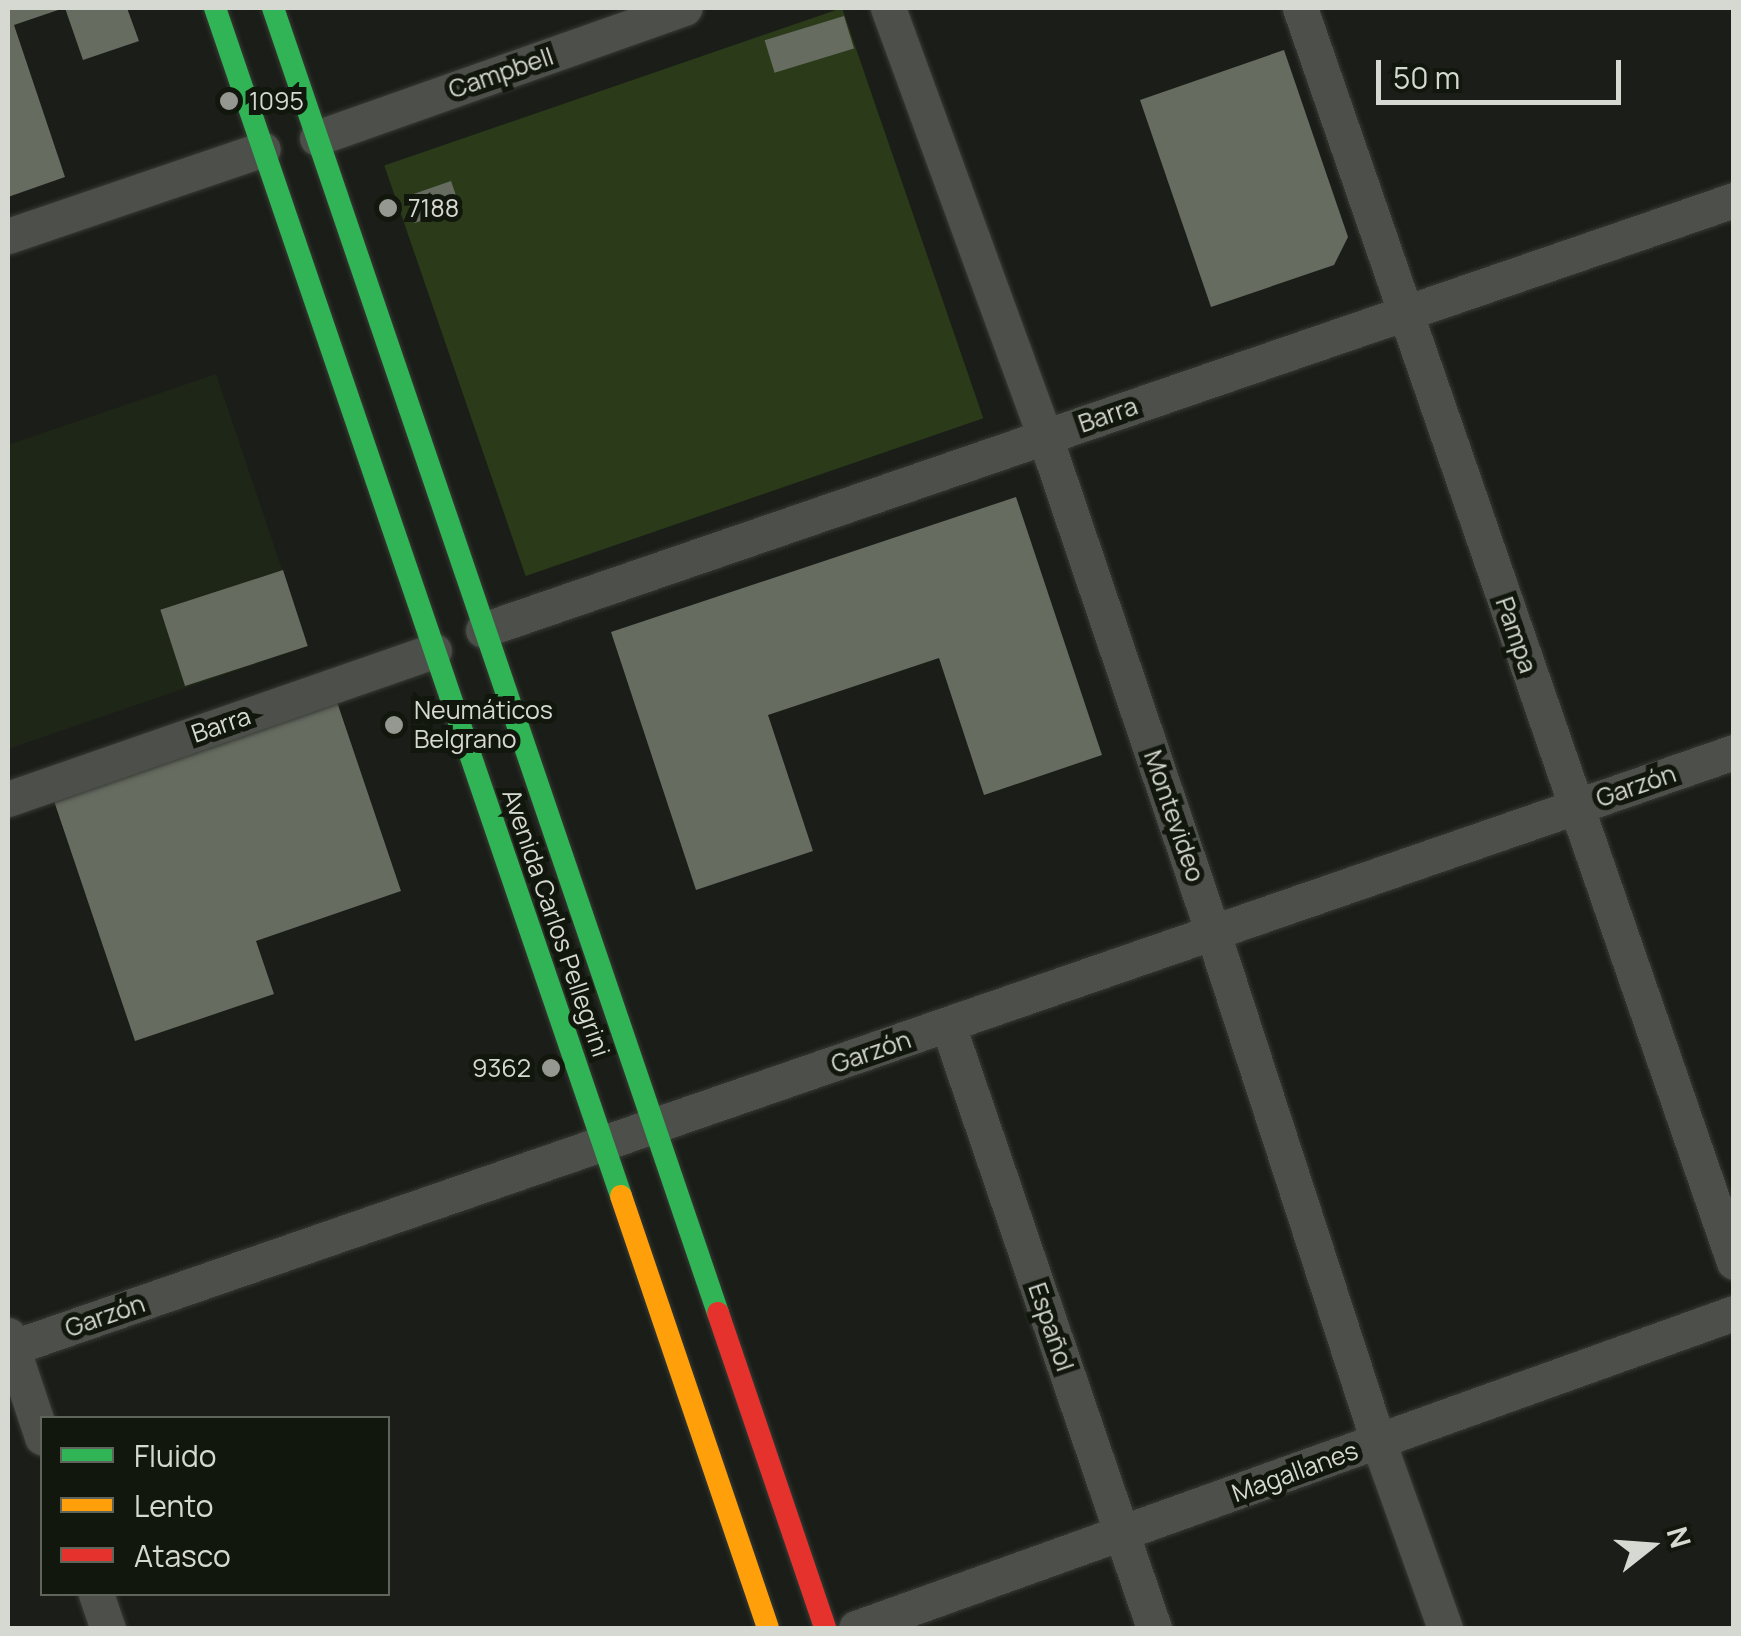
<!DOCTYPE html>
<meta charset="utf-8">
<style>
body{margin:0}
#map{position:relative;width:1741px;height:1636px;overflow:hidden;background:#1b1e18;font-family:Manrope,sans-serif}
div>[style]{position:absolute}
.built>*{inset:0;background:#1e2617}
.green>*{inset:0;background:#2b3b19;transform-origin:0 0}
.building>*{inset:0;background:#666c60;transform-origin:0 0}
.roads{filter:drop-shadow(0 0 2px #373a35) drop-shadow(0 0 2px #373a35)}
.street>*{height:35px;margin:-17.5px;padding:0 17.5px;transform-origin:17.5px;border-radius:17.5px;background:#4d4f4b}
.fast>*{height:22px;margin:-11px;padding:0 11px;transform-origin:11px;border-radius:11px;background:#30b455}
.slow>*{height:22px;margin:-11px;padding:0 11px;transform-origin:11px;border-radius:11px;background:#ff9f0a}
.jam>*{height:22px;margin:-11px;padding:0 11px;transform-origin:11px;border-radius:11px;background:#e5322d}
.dots>*{width:28px;height:28px;translate:-50% -50%;box-sizing:border-box;border:5px solid #12170d;border-radius:50%}
span{translate:-50% -50%;white-space:nowrap;text-align:center;line-height:1.15;-webkit-text-stroke:10px #12170d;paint-order:stroke}
.street-label{font-size:25px;color:#d6d9d2}
.poi-label{font-size:25px;color:#d6d9d2}
.left{translate:0 -50%;text-align:left}
.right{translate:-100% -50%;text-align:right}
.frame{position:absolute;inset:0;border:10px solid #d6d9d2;pointer-events:none}
.legend{position:absolute;left:40px;top:1416px;width:350px;height:180px;box-sizing:border-box;background:#12170d;border:2px solid #60655c;margin:0;padding:12px 18px;list-style:none;font-size:30px;color:#d6d9d2}
.legend li{display:flex;align-items:center;gap:20px;height:50px}
.legend b{width:50px;border:2px solid #60655c}
.north{position:absolute;left:1601px;top:1496px;width:100px;height:100px;-webkit-text-stroke:8px #12170d;paint-order:stroke;rotate:73deg;font-size:28px;font-weight:700;line-height:40px;text-align:center;color:#d6d9d2}
.north::after{content:'';display:block;margin:auto;width:35px;height:45px;background:#d6d9d2;clip-path:polygon(50% 0,100% 100%,50% 72%,0 100%)}
.scale{position:absolute;left:1376px;top:60px;width:245px;height:45px;box-sizing:border-box;border:5px solid #d6d9d2;border-top:0;padding-left:12px;font-size:30px;line-height:35px;white-space:nowrap;color:#d6d9d2;-webkit-text-stroke:8px #12170d;paint-order:stroke}
</style>
<div id="map">
<div class="built">
<div style="clip-path:polygon(216px 374px,308px 646px,8px 749px,8px 445px)"></div>
</div>
<div class="green">
<div style="left:842px;top:8px;width:434px;height:484px;rotate:71deg"></div>
</div>
<div class="building">
<div style="clip-path:polygon(8px 8px,64px 8px,14px 25px,65px 177px,8px 197px)"></div>
<div style="clip-path:polygon(65px 8px,127px 8px,139px 41px,83px 60px)"></div>
<div style="left:844px;top:16px;width:34px;height:83px;rotate:73deg"></div>
<div style="clip-path:polygon(1284px 50px,1348px 237px,1334px 265px,1211px 307px,1140px 100px)"></div>
<div style="left:451px;top:181px;width:28px;height:48px;rotate:71deg"></div>
<div style="clip-path:polygon(1016px 497px,1102px 755px,984px 795px,939px 658px,768px 715px,813px 851px,696px 890px,611px 632px)"></div>
<div style="left:283px;top:570px;width:80px;height:129px;rotate:72deg"></div>
<div style="clip-path:polygon(337px 702px,401px 891px,256px 941px,274px 994px,135px 1041px,53px 798px)"></div>
</div>
<div class="roads">
<div class="street">
<div style="left:888px;top:8px;width:457px;rotate:69.9deg"></div>
<div style="left:1045px;top:437px;width:524px;rotate:71.29deg"></div>
<div style="left:1213px;top:933px;width:534px;rotate:72.01deg"></div>
<div style="left:1378px;top:1441px;width:199px;rotate:70.3deg"></div>
<div style="left:1300px;top:8px;width:1327px;rotate:70.91deg"></div>
<div style="left:317px;top:138px;width:390px;rotate:-19.5deg"></div>
<div style="left:8px;top:236px;width:269px;rotate:-18.8deg"></div>
<div style="left:483px;top:630px;width:1323px;rotate:-18.97deg"></div>
<div style="left:8px;top:799px;width:451px;rotate:-19.2deg"></div>
<div style="left:948px;top:1025px;width:637px;rotate:71.14deg"></div>
<div style="left:8px;top:1335px;width:108px;rotate:71.6deg"></div>
<div style="left:8px;top:1349px;width:1826px;rotate:-19.08deg"></div>
<div style="left:96px;top:1594px;width:36px;rotate:71deg"></div>
<div style="left:856px;top:1628px;width:933px;rotate:-19.74deg"></div>
</div>
<div class="fast">
<div style="left:215px;top:8px;width:1255px;rotate:71.13deg"></div>
<div style="left:273px;top:8px;width:1379px;rotate:71.17deg"></div>
</div>
<div class="slow">
<div style="left:621px;top:1196px;width:456px;rotate:71.2deg"></div>
</div>
<div class="jam">
<div style="left:718px;top:1313px;width:333px;rotate:71.2deg"></div>
</div>
</div>
<div class="dots">
<div style="left:229px;top:101px;background:#959891"></div>
<div style="left:388px;top:208px;background:#959891"></div>
<div style="left:394px;top:725px;background:#959891"></div>
<div style="left:551px;top:1068px;background:#959891"></div>
</div>
<div class="street-label">
<span style="left:501px;top:73px;rotate:-19deg">Campbell</span>
<span style="left:1108px;top:415px;rotate:-19deg">Barra</span>
<span style="left:1516px;top:635px;rotate:71deg">Pampa</span>
<span style="left:221px;top:725px;rotate:-19deg">Barra</span>
<span style="left:1636px;top:786px;rotate:-19deg">Garzón</span>
<span style="left:1174px;top:816px;rotate:71deg">Montevideo</span>
<span style="left:556px;top:923px;rotate:71deg">Avenida Carlos Pellegrini</span>
<span style="left:871px;top:1052px;rotate:-19deg">Garzón</span>
<span style="left:105px;top:1316px;rotate:-19deg">Garzón</span>
<span style="left:1051px;top:1327px;rotate:71deg">Español</span>
<span style="left:1295px;top:1472px;rotate:-20deg">Magallanes</span>
</div>
<div class="poi-label">
<span class="left" style="left:249px;top:101px">1095</span>
<span class="left" style="left:408px;top:208px">7188</span>
<span class="left" style="left:414px;top:725px">Neumáticos<br>Belgrano</span>
<span class="right" style="left:531px;top:1068px">9362</span>
</div>
<div class="frame"></div>
<ul class="legend">
<li><b style="height:12px;background:#30b455"></b>Fluido</li>
<li><b style="height:12px;background:#ff9f0a"></b>Lento</li>
<li><b style="height:12px;background:#e5322d"></b>Atasco</li>
</ul>
<div class="north">N</div>
<div class="scale">50 m</div>
</div>
